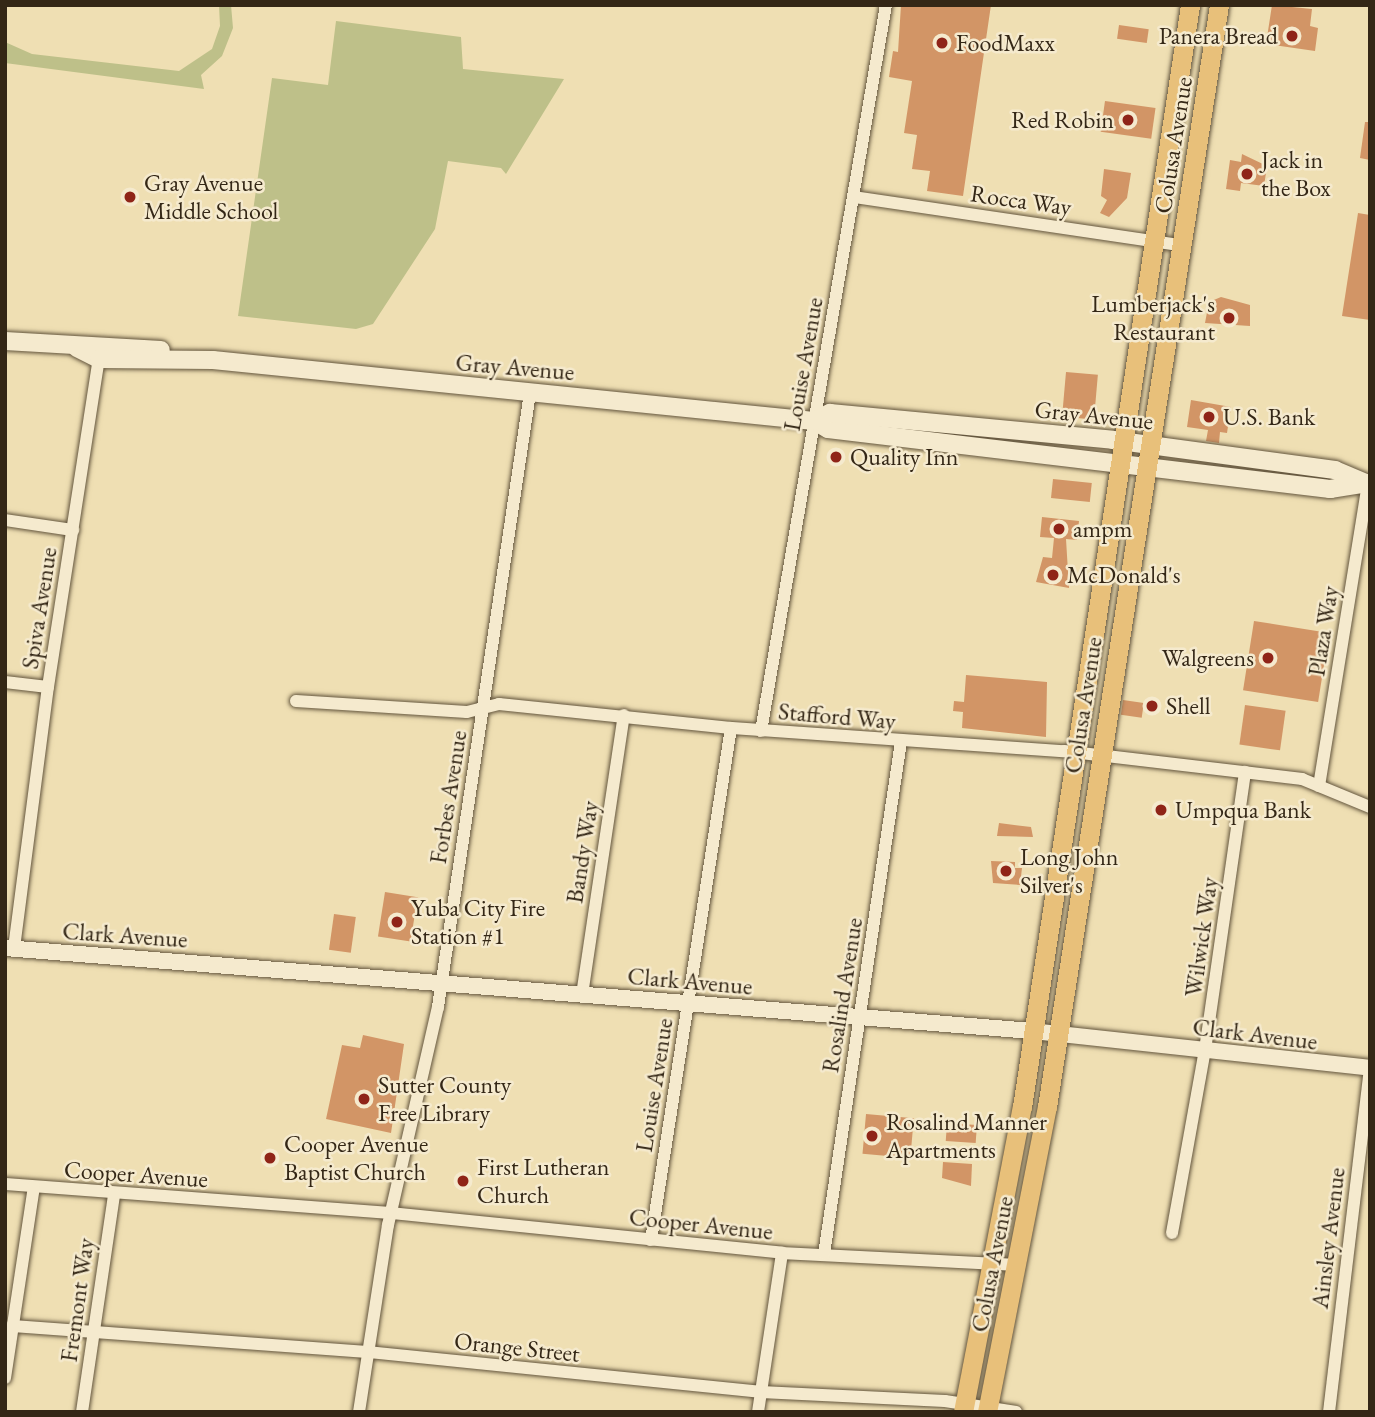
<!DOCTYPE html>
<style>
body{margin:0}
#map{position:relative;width:1375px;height:1417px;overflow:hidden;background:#efdfb3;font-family:"EB Garamond",serif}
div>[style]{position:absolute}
.green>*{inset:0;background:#bec089}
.building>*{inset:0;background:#d29566;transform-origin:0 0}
.roads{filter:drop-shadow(0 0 2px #63553d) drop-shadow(0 0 2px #63553d)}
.minor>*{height:12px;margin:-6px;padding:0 6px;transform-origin:6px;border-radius:6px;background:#f5eace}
.tertiary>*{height:16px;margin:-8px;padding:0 8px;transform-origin:8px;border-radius:8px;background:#f5eace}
.secondary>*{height:18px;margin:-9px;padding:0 9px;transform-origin:9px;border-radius:9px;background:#f5eace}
.trunk>*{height:19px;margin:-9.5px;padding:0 9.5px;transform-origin:9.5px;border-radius:9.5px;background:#e8c07a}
.dots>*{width:19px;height:19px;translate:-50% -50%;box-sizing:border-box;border:4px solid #f5eace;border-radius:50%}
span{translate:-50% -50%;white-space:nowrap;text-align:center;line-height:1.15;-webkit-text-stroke:5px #f5eace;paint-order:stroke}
.poi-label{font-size:24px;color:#342716}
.right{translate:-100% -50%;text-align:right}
.left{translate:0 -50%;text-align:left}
.street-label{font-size:24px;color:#342716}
.frame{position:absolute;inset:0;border:7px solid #342716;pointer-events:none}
</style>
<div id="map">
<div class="green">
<div style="clip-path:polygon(219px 5px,231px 5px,233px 28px,222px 56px,201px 75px,204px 89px,5px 63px,5px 42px,32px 54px,179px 71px,212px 49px,220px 26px)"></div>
<div style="clip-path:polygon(336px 21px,461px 37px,463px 69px,564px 79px,506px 174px,501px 168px,448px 161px,435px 229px,373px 324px,356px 329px,238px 316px,272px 78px,328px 85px)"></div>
</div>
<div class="building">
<div style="clip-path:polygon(901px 5px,991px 5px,963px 196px,927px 191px,930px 171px,912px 169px,917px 135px,904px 133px,912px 81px,889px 77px,893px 51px,898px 52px)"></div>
<div style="clip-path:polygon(1272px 5px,1312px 9px,1310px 26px,1318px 28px,1315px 51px,1266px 44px)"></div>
<div style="left:1119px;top:25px;width:30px;height:14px;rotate:8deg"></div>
<div style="left:1105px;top:101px;width:51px;height:31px;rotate:8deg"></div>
<div style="clip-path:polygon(1365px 122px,1370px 122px,1370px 160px,1360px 158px)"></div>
<div style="clip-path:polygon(1242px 154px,1267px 166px,1264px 186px,1241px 183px,1240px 191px,1226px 189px,1230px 160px,1241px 162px)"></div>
<div style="clip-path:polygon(1104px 169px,1131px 173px,1127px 198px,1109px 217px,1100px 213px,1107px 200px,1101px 196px)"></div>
<div style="clip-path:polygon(1358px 213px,1370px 215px,1370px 320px,1342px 316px)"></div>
<div style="clip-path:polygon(1221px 297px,1250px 305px,1250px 326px,1205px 323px,1209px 302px)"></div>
<div style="left:1066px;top:372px;width:32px;height:45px;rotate:5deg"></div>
<div style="clip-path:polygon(1191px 400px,1231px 407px,1227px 433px,1220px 432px,1219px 443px,1206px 441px,1208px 430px,1187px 427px)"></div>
<div style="left:1053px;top:479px;width:39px;height:19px;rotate:6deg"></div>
<div style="clip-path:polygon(1042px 517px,1079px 521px,1077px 540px,1066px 539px,1069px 588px,1036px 582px,1043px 557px,1052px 558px,1054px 538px,1040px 537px)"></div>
<div style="left:1254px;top:621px;width:76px;height:70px;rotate:9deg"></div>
<div style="clip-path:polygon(966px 675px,1047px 682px,1046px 737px,962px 728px,963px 712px,953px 711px,954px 701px,964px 702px)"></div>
<div style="left:1123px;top:700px;width:21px;height:15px;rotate:8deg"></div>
<div style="left:1245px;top:705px;width:41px;height:40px;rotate:8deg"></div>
<div style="clip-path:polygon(999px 823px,1031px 827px,1033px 837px,997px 836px)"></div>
<div style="clip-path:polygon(991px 861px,1015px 862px,1015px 868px,1022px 868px,1020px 885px,993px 883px)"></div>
<div style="left:385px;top:892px;width:33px;height:45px;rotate:9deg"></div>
<div style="left:334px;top:914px;width:22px;height:36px;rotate:8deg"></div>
<div style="clip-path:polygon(363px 1035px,404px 1044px,391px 1133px,326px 1119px,342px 1045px,360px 1048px)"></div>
<div style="left:866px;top:1114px;width:48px;height:40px;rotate:5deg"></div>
<div style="left:947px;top:1123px;width:30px;height:18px;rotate:4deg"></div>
<div style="clip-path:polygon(943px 1162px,972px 1164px,971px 1186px,942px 1178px)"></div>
</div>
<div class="roads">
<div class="minor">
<div style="left:854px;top:197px;width:331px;rotate:8.4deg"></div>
<div style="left:5px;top:520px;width:69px;rotate:8.4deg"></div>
<div style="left:5px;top:682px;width:43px;rotate:6.6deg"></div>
<div style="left:296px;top:701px;width:171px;rotate:3.7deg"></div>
<div style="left:467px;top:712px;width:33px;rotate:-14deg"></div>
<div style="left:499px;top:704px;width:233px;rotate:5.9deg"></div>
<div style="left:731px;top:728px;width:334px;rotate:4deg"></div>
<div style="left:1064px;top:751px;width:240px;rotate:6.7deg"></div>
<div style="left:1302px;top:779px;width:74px;rotate:22.4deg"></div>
<div style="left:761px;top:731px;width:737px;rotate:-80.23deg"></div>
<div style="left:1319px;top:786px;width:307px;rotate:-80.8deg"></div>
<div style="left:14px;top:948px;width:263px;rotate:-82.6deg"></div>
<div style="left:48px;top:687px;width:332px;rotate:-81.2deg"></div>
<div style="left:582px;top:995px;width:283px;rotate:-81.5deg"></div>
<div style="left:5px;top:1184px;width:387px;rotate:4.3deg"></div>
<div style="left:391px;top:1213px;width:393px;rotate:5.8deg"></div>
<div style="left:782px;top:1253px;width:235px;rotate:2.9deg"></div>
<div style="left:1172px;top:1233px;width:186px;rotate:-79.8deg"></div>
<div style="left:1205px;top:1050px;width:281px;rotate:-81.8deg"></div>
<div style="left:651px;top:1240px;width:518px;rotate:-81.12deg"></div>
<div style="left:824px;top:1254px;width:518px;rotate:-81.45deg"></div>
<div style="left:12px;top:1326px;width:357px;rotate:4.2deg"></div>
<div style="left:368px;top:1352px;width:395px;rotate:5.8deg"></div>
<div style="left:761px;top:1392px;width:184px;rotate:2.8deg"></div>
<div style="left:945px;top:1401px;width:72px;rotate:8.8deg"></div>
<div style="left:5px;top:1378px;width:193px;rotate:-81.4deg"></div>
<div style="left:82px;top:1412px;width:220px;rotate:-81.6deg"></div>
<div style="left:359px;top:1412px;width:189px;rotate:-81.2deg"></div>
<div style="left:388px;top:1225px;width:224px;rotate:-77.1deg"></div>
<div style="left:438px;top:1007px;width:621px;rotate:-81.48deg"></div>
<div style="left:758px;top:1412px;width:161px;rotate:-81.4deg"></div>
<div style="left:1329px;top:1412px;width:344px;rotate:-83.2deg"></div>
</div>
<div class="tertiary">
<div style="left:5px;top:948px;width:1030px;rotate:4.62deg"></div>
<div style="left:1032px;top:1031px;width:340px;rotate:6.2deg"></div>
</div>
<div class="secondary">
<div style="left:5px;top:341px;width:156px;rotate:3.3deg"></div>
<div style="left:77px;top:348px;width:25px;rotate:27deg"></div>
<div style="left:99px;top:359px;width:114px;rotate:0.5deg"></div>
<div style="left:213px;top:360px;width:604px;rotate:5.8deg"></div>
<div style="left:814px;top:421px;width:16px;rotate:30deg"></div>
<div style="left:828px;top:429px;width:506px;rotate:6.82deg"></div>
<div style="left:1330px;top:489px;width:38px;rotate:-9deg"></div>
<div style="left:814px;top:421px;width:18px;rotate:-27deg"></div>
<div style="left:830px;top:413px;width:284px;rotate:5.4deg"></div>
<div style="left:1113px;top:440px;width:224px;rotate:7.7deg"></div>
<div style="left:1335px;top:470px;width:34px;rotate:23deg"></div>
</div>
<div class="trunk">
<div style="left:963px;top:1412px;width:311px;rotate:-79.1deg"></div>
<div style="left:1022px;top:1107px;width:1115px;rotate:-81.33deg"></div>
<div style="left:987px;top:1412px;width:311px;rotate:-78.9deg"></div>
<div style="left:1047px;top:1107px;width:1115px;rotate:-81.13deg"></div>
</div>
</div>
<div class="dots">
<div style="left:1292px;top:36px;background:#8f2418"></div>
<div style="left:942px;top:43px;background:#8f2418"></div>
<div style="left:1128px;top:120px;background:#8f2418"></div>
<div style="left:1247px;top:174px;background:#8f2418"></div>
<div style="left:130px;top:197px;background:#8f2418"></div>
<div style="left:1229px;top:318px;background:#8f2418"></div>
<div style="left:1209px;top:417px;background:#8f2418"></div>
<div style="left:836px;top:457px;background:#8f2418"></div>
<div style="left:1059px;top:529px;background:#8f2418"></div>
<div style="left:1053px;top:575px;background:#8f2418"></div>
<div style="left:1268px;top:658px;background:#8f2418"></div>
<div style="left:1152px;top:706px;background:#8f2418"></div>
<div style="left:1161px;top:810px;background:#8f2418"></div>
<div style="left:1006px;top:871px;background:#8f2418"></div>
<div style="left:397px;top:922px;background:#8f2418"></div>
<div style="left:364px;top:1099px;background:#8f2418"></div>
<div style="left:872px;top:1136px;background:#8f2418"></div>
<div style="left:270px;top:1158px;background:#8f2418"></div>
<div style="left:463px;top:1181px;background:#8f2418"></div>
</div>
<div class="poi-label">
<span class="right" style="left:1278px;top:36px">Panera Bread</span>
<span class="left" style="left:956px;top:43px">FoodMaxx</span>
<span class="right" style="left:1114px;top:120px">Red Robin</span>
<span class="left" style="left:1261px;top:174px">Jack in<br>the Box</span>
<span class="left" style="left:144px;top:197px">Gray Avenue<br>Middle School</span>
<span class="right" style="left:1215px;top:318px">Lumberjack's<br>Restaurant</span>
<span class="left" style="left:1223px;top:417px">U.S. Bank</span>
<span class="left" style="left:850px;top:457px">Quality Inn</span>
<span class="left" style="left:1073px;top:529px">ampm</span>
<span class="left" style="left:1067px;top:575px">McDonald's</span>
<span class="right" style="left:1254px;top:658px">Walgreens</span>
<span class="left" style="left:1166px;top:706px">Shell</span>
<span class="left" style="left:1175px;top:810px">Umpqua Bank</span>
<span class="left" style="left:1020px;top:871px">Long John<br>Silver's</span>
<span class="left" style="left:411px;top:922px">Yuba City Fire<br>Station #1</span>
<span class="left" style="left:378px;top:1099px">Sutter County<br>Free Library</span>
<span class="left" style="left:886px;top:1136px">Rosalind Manner<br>Apartments</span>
<span class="left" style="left:284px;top:1158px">Cooper Avenue<br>Baptist Church</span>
<span class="left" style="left:477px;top:1181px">First Lutheran<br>Church</span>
</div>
<div class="street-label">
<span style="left:1173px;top:145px;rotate:-81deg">Colusa Avenue</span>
<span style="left:1021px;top:200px;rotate:8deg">Rocca Way</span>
<span style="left:803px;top:364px;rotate:-80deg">Louise Avenue</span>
<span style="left:515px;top:367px;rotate:5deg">Gray Avenue</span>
<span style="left:1094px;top:415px;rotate:6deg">Gray Avenue</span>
<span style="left:39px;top:608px;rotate:-81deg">Spiva Avenue</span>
<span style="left:1323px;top:631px;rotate:-81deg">Plaza Way</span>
<span style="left:1083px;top:705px;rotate:-81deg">Colusa Avenue</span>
<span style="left:837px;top:716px;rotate:5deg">Stafford Way</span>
<span style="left:448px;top:797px;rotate:-81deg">Forbes Avenue</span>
<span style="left:582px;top:852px;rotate:-81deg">Bandy Way</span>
<span style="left:125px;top:935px;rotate:4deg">Clark Avenue</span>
<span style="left:1201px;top:937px;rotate:-82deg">Wilwick Way</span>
<span style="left:690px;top:981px;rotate:5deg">Clark Avenue</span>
<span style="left:842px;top:995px;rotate:-81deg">Rosalind Avenue</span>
<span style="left:1255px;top:1034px;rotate:7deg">Clark Avenue</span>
<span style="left:654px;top:1085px;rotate:-81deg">Louise Avenue</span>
<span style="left:136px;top:1174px;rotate:4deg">Cooper Avenue</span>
<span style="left:701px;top:1224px;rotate:6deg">Cooper Avenue</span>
<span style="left:1328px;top:1238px;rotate:-83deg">Ainsley Avenue</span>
<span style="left:992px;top:1264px;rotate:-79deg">Colusa Avenue</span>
<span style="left:77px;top:1300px;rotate:-82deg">Fremont Way</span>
<span style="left:517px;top:1347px;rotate:6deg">Orange Street</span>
</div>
<div class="frame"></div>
</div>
